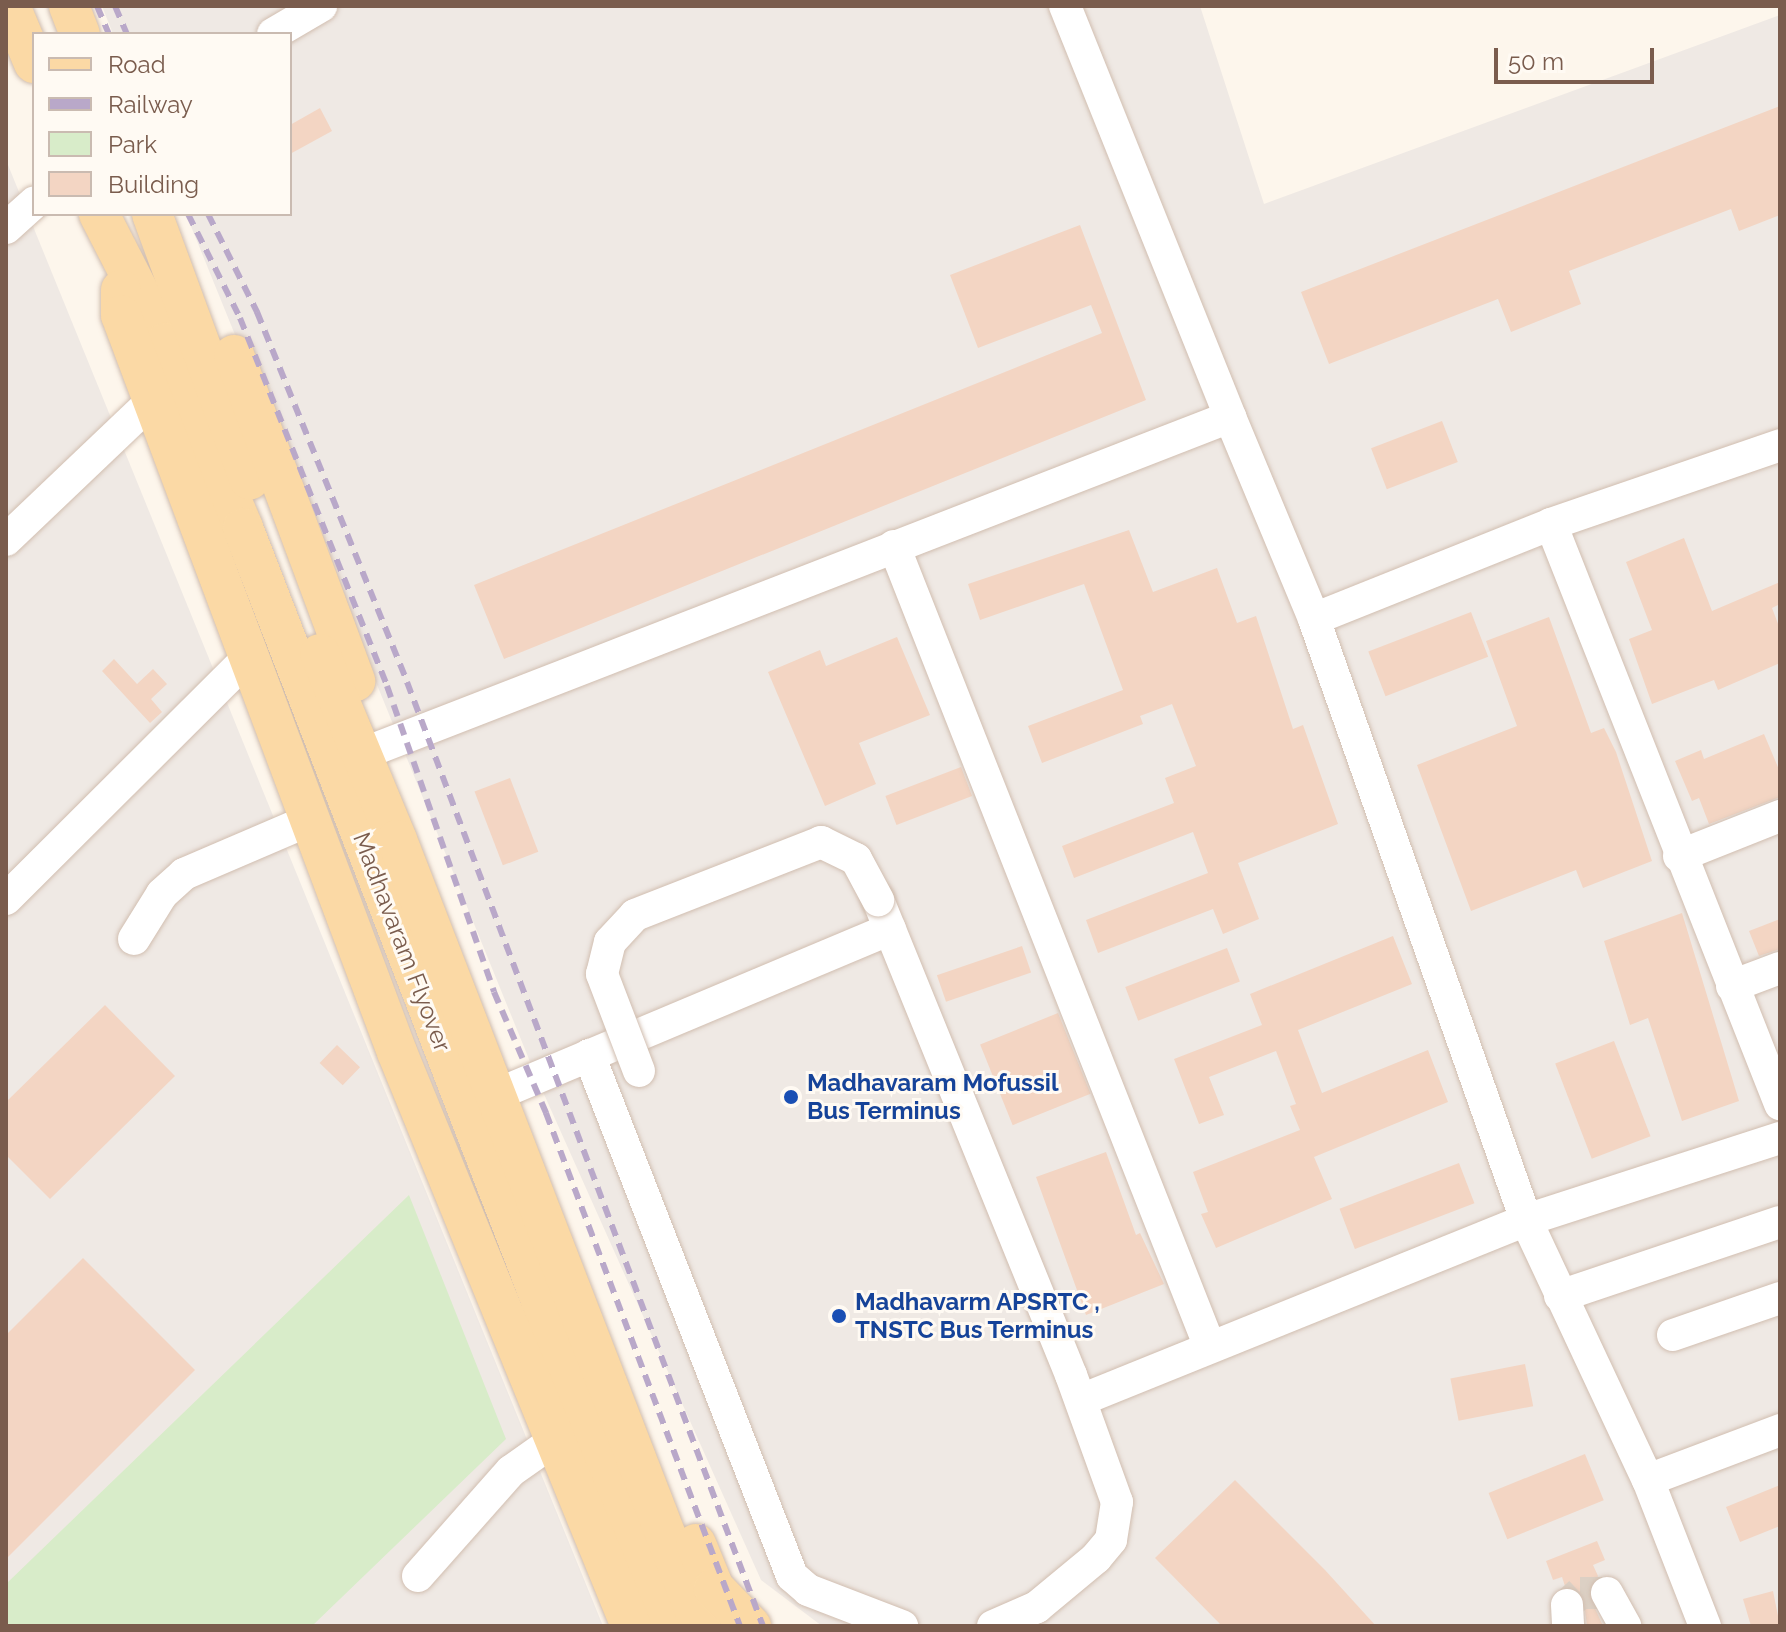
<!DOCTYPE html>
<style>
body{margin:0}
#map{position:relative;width:1786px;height:1632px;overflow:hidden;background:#fdf6ec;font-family:Raleway,sans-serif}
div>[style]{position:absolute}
.industrial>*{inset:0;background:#efe9e4}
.green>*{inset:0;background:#d8ecc9}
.building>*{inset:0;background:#f3d5c3;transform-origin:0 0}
.minor-tunnel>*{height:32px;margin-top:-16px;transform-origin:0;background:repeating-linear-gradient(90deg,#dcd0c4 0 32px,transparent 0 48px)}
.roads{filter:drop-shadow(0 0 2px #d1beb0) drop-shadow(0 0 2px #d1beb0)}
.minor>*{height:32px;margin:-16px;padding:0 16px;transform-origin:16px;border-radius:16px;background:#fff}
.major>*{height:40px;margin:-20px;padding:0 20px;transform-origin:20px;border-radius:20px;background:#fbd9a5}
.rail>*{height:6px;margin-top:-3px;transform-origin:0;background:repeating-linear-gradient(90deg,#b9a8c9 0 12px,transparent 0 20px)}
.bridges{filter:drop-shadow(0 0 2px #d1beb0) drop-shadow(0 0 2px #d1beb0)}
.minor-bridge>*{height:32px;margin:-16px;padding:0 16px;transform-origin:16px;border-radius:16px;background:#fff}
.dots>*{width:22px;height:22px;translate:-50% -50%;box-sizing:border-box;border:4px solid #fffaf3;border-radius:50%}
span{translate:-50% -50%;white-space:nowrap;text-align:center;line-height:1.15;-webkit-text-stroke:6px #fffaf3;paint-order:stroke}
.street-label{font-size:24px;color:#7a5c4d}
.transit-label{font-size:24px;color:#164399;font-weight:700}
.left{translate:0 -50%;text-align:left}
.frame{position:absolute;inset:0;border:8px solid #7a5c4d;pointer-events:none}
.legend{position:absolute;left:32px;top:32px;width:260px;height:184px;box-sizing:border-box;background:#fffaf3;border:2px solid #cabbb1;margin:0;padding:10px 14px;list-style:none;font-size:24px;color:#7a5c4d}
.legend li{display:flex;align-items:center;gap:16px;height:40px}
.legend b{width:40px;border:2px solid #cabbb1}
.scale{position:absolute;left:1494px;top:48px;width:160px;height:36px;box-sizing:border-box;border:4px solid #7a5c4d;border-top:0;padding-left:10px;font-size:24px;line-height:28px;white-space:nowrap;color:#7a5c4d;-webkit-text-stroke:6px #fffaf3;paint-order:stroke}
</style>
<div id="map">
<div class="industrial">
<div style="clip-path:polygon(102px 6px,1200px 6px,1264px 204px,1780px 15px,1780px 1626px,822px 1626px,761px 1580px,535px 1074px,186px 214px,290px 214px,290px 34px,113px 34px)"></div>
<div style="clip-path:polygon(6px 160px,603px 1626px,6px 1626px)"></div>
</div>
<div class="green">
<div style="clip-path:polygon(409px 1195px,506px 1439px,312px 1626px,6px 1626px,6px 1584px)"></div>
</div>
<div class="building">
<div style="clip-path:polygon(1780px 106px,1780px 215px,1739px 231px,1731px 209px,1569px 271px,1581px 304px,1511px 332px,1498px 299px,1329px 364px,1301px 292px)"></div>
<div style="clip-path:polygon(320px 108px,332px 131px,290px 154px,290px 125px)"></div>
<div style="clip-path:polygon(1080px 225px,1146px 400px,504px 659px,474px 585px,1102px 333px,1091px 305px,978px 348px,950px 275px)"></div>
<div style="left:1442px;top:421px;width:44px;height:76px;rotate:69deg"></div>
<div style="clip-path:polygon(1129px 530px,1153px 592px,1217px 568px,1237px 623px,1256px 616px,1293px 729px,1303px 725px,1338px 824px,1238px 863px,1259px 919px,1223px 934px,1213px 909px,1098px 953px,1086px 920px,1208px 873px,1193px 832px,1074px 878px,1062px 846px,1174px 803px,1165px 778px,1196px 766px,1172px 704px,1140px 716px,1143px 724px,1042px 763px,1028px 726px,1123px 690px,1084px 584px,980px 620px,968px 584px)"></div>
<div style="clip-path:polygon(1684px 538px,1712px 611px,1780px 582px,1780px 604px,1772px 608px,1780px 629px,1780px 663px,1718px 690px,1714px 680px,1652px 704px,1629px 639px,1652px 630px,1626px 562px)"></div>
<div style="left:1471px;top:612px;width:48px;height:110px;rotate:69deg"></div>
<div style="clip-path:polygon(1549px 617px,1591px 733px,1604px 728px,1616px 752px,1652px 861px,1583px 888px,1576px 870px,1471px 911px,1417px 765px,1517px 726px,1486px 641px)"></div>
<div style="clip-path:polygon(897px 637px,930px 715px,859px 743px,876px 784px,825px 806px,768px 672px,820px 650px,826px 666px)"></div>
<div style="clip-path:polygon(114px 659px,137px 684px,153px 669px,167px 684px,151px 699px,162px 712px,150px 723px,102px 671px)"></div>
<div style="clip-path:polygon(1764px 734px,1780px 772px,1780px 797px,1709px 824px,1699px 798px,1692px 801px,1675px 761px,1701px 750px,1704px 759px)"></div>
<div style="left:961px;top:767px;width:31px;height:81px;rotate:69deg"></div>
<div style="left:510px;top:778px;width:79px;height:38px;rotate:69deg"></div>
<div style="clip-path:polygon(1682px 913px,1739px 1101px,1682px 1121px,1648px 1018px,1630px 1025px,1604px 941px)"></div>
<div style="clip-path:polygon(1780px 919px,1780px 949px,1759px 956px,1749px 931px)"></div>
<div style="clip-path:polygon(1393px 936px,1412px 984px,1298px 1030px,1322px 1093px,1428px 1050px,1448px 1102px,1314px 1157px,1332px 1199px,1216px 1248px,1201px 1214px,1208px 1212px,1193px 1172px,1300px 1130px,1290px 1106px,1296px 1104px,1276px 1051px,1209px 1077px,1224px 1115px,1199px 1124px,1174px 1059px,1262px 1025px,1250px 994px)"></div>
<div style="left:1022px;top:946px;width:28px;height:90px;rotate:71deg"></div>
<div style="left:1227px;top:948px;width:36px;height:109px;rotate:69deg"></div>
<div style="clip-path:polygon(105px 1005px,175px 1076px,50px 1199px,6px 1155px,6px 1102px)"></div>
<div style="left:1058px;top:1013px;width:87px;height:84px;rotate:68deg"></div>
<div style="left:1614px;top:1041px;width:102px;height:63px;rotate:69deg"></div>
<div style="left:337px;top:1045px;width:32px;height:25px;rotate:44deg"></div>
<div style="clip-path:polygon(1106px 1152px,1136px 1235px,1140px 1233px,1164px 1284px,1086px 1315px,1036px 1177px)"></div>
<div style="left:1459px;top:1163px;width:43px;height:128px;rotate:69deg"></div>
<div style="clip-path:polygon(83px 1258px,195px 1370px,6px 1559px,6px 1335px)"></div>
<div style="left:1525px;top:1364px;width:43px;height:76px;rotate:79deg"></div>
<div style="left:1585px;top:1454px;width:50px;height:104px;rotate:68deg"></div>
<div style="clip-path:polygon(1235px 1480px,1325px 1570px,1376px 1626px,1222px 1626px,1155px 1558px)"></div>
<div style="clip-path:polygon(1780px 1485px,1780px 1526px,1740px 1542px,1726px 1507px)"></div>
<div style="clip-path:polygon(1597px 1541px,1605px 1560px,1593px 1565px,1598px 1576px,1588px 1593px,1603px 1626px,1587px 1626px,1583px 1595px,1565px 1586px,1562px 1577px,1553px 1580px,1546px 1561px)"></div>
<div style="clip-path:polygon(1773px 1591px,1780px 1626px,1751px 1626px,1743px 1599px)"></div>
</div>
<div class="minor-tunnel">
<div style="left:1567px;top:1605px;width:18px;rotate:-43deg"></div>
<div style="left:1580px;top:1593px;width:27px"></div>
</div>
<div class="roads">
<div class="minor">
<div style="left:1065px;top:6px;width:443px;rotate:68.1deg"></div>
<div style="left:273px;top:34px;width:56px;rotate:-30.3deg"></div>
<div style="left:6px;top:228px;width:38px;rotate:-42deg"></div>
<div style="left:1551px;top:524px;width:624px;rotate:68.45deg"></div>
<div style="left:6px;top:540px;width:204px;rotate:-43.6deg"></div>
<div style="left:894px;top:546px;width:859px;rotate:68.48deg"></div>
<div style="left:1314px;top:619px;width:255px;rotate:-21.8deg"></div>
<div style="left:1551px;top:524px;width:242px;rotate:-19deg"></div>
<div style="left:380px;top:747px;width:912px;rotate:-21.22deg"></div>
<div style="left:1230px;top:417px;width:219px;rotate:67.4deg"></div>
<div style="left:1314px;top:619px;width:637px;rotate:70.57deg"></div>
<div style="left:1526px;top:1220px;width:287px;rotate:64.9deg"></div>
<div style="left:1648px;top:1480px;width:157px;rotate:68.7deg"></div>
<div style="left:1679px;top:856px;width:109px;rotate:-21.6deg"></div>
<div style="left:6px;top:899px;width:343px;rotate:-44.9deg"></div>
<div style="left:878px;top:900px;width:513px;rotate:67.89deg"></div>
<div style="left:1071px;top:1375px;width:135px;rotate:70.1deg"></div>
<div style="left:1117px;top:1502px;width:38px;rotate:99deg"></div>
<div style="left:1111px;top:1540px;width:23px;rotate:130deg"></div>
<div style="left:1096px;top:1558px;width:77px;rotate:140.3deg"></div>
<div style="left:1037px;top:1607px;width:48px;rotate:156.6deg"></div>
<div style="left:134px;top:939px;width:53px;rotate:-58.1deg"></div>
<div style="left:162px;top:894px;width:30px;rotate:-42deg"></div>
<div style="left:184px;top:874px;width:137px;rotate:-23.2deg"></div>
<div style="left:1732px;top:986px;width:51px;rotate:-20.6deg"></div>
<div style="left:589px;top:1055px;width:559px;rotate:68.71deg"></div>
<div style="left:792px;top:1576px;width:21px;rotate:41deg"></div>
<div style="left:808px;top:1590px;width:101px;rotate:21deg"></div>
<div style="left:512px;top:1088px;width:410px;rotate:-22.8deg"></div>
<div style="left:1560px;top:1296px;width:232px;rotate:-18.6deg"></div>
<div style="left:1673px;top:1335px;width:113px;rotate:-19.1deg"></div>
<div style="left:1081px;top:1400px;width:480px;rotate:-22deg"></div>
<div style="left:1526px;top:1220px;width:267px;rotate:-17.9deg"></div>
<div style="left:1648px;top:1480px;width:141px;rotate:-20.7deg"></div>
<div style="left:418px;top:1576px;width:140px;rotate:-48.5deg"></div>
<div style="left:511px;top:1471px;width:54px;rotate:-35.2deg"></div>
<div style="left:1607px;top:1593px;width:38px;rotate:61deg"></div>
<div style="left:1567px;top:1605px;width:21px;rotate:87deg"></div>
</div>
<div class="major">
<div style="left:10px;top:6px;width:62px;rotate:67.2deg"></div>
<div style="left:69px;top:6px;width:30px;rotate:69deg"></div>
<div style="left:99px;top:214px;width:145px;rotate:62.9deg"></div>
<div style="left:165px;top:343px;width:201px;rotate:67.1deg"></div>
<div style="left:243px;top:528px;width:1177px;rotate:68.89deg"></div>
<div style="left:152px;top:214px;width:283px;rotate:69.8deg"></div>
<div style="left:121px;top:290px;width:25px;rotate:90deg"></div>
<div style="left:121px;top:315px;width:787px;rotate:69.47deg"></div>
<div style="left:397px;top:1052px;width:620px;rotate:67.82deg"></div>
<div style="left:234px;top:355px;width:348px;rotate:69.6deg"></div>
<div style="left:320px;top:654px;width:201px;rotate:67.5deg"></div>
<div style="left:397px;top:840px;width:843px;rotate:68.86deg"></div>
<div style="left:696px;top:1544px;width:48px;rotate:67.8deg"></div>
<div style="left:714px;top:1588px;width:53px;rotate:45.8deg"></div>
</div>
</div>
<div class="rail">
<div style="left:97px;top:6px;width:30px;rotate:67deg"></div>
<div style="left:115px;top:6px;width:30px;rotate:67deg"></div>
<div style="left:188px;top:214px;width:116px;rotate:63.4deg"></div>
<div style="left:240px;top:318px;width:396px;rotate:68.2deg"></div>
<div style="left:387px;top:686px;width:324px;rotate:70.7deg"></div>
<div style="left:494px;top:992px;width:132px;rotate:66.7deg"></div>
<div style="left:546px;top:1113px;width:548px;rotate:69.29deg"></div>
<div style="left:208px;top:214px;width:110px;rotate:63.4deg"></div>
<div style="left:257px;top:312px;width:399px;rotate:67.9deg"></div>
<div style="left:407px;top:682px;width:1009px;rotate:69.34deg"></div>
</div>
<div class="bridges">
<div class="minor-bridge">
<div style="left:639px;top:1071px;width:104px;rotate:-110.9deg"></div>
<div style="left:602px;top:974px;width:33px;rotate:-76deg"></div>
<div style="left:610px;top:942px;width:37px;rotate:-47deg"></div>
<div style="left:635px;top:915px;width:200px;rotate:-21.4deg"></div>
<div style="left:821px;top:842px;width:39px;rotate:26deg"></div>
<div style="left:856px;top:859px;width:47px;rotate:61.8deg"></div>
</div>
</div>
<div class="dots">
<div style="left:791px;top:1097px;background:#1a4fb4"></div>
<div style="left:839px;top:1316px;background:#1a4fb4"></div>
</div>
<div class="street-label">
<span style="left:402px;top:942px;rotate:69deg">Madhavaram Flyover</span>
</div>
<div class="transit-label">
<span class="left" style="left:807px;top:1097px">Madhavaram Mofussil<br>Bus Terminus</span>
<span class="left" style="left:855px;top:1316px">Madhavarm APSRTC ,<br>TNSTC Bus Terminus</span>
</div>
<div class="frame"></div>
<ul class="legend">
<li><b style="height:10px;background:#fbd9a5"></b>Road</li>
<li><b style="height:10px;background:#b9a8c9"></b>Railway</li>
<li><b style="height:22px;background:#d8ecc9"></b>Park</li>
<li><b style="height:22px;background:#f3d5c3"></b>Building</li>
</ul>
<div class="scale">50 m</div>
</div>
